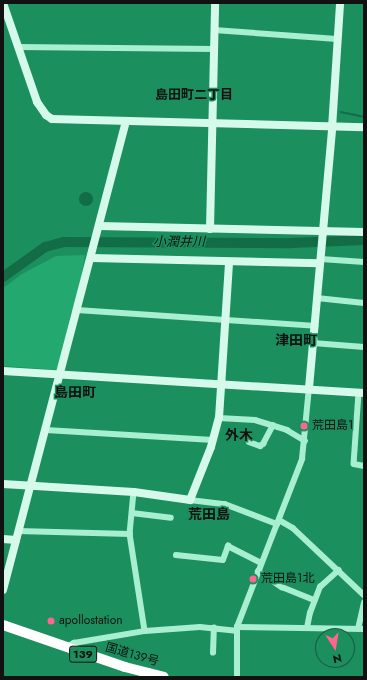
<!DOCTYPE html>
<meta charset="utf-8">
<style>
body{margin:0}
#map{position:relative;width:367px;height:680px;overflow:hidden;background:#1b8f5e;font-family:Jost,"Noto Sans JP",sans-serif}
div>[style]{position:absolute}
.green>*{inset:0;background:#23a86f}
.water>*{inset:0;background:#126d47}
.round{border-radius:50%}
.stream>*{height:1.5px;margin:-0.75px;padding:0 0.75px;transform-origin:0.75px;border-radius:0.75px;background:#126d47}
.river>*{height:10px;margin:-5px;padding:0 5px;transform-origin:5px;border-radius:5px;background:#126d47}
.street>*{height:5.5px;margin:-2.75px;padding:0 2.75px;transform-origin:2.75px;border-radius:2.75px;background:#a8eed0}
.secondary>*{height:8px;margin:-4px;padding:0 4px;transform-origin:4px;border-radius:4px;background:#d5faeb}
.highway>*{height:10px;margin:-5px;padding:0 5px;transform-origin:5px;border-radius:5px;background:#fff}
.dots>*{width:11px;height:11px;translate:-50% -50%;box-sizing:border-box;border:2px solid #1b8f5e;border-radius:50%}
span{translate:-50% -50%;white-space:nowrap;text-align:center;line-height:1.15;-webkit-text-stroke:3px #1b8f5e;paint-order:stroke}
.shield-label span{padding:1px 3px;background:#1b8f5e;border:1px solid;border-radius:3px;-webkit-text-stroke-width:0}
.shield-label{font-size:11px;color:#111;font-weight:700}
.poi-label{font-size:12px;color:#111}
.left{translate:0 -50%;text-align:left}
.street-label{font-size:12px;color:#111}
.neighbourhood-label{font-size:13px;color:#111;font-weight:700}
.water-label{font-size:13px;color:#111;font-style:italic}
.quarter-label{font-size:14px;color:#111;font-weight:700}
.frame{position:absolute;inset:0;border:4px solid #111;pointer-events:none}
.north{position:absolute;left:315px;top:628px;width:40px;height:40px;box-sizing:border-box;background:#1b8f5e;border:1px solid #175d3f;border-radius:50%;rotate:168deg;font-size:11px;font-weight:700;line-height:16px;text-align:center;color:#111}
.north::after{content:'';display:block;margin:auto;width:14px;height:18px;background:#ff668f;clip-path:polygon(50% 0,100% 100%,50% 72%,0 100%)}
</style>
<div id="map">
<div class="green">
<div style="clip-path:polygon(85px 255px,75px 311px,71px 312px,58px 370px,3px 366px,3px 288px,22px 274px,56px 256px)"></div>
</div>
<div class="water">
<div class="round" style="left:79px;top:192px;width:14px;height:14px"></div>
</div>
<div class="stream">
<div style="left:341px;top:112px;width:24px;rotate:12deg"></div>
</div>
<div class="river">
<div style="left:3px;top:277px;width:52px;rotate:-35.5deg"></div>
<div style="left:45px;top:247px;width:20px;rotate:-15deg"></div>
<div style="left:64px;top:242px;width:227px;rotate:0.3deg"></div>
<div style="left:291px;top:243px;width:73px;rotate:-2.4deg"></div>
</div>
<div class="street">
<div style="left:214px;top:30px;width:123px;rotate:4.2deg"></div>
<div style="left:18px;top:47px;width:196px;rotate:0.6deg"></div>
<div style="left:321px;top:259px;width:43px;rotate:4deg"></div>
<div style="left:317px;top:298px;width:47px;rotate:6.1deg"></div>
<div style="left:77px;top:310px;width:239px;rotate:3.8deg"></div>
<div style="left:313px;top:343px;width:51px;rotate:4.5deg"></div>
<div style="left:359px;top:393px;width:71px;rotate:94deg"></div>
<div style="left:354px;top:464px;width:10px;rotate:11deg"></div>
<div style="left:219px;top:418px;width:36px;rotate:3deg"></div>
<div style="left:255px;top:420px;width:34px;rotate:17deg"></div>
<div style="left:287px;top:430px;width:21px;rotate:31deg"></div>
<div style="left:46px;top:430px;width:167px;rotate:3.4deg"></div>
<div style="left:249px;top:442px;width:12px;rotate:20deg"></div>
<div style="left:260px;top:446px;width:4px;rotate:-34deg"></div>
<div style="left:263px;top:444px;width:21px;rotate:-62deg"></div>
<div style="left:134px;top:492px;width:42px;rotate:95.4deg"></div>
<div style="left:130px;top:534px;width:98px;rotate:81.2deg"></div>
<div style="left:190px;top:500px;width:35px;rotate:7deg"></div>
<div style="left:225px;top:504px;width:56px;rotate:21deg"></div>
<div style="left:132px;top:513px;width:39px;rotate:7deg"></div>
<div style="left:279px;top:520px;width:16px;rotate:30deg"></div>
<div style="left:293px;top:528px;width:98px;rotate:43.3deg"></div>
<div style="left:18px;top:531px;width:112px;rotate:1.5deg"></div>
<div style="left:176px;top:555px;width:47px;rotate:6.1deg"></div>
<div style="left:223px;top:560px;width:15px;rotate:-70deg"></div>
<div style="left:228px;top:546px;width:37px;rotate:27deg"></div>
<div style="left:258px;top:571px;width:29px;rotate:34deg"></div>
<div style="left:282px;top:587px;width:35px;rotate:22deg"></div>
<div style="left:237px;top:627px;width:127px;rotate:0.9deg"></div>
<div style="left:307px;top:628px;width:15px;rotate:-79deg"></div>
<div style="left:310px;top:613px;width:28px;rotate:-69deg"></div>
<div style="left:320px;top:587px;width:25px;rotate:-42deg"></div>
<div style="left:358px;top:629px;width:27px;rotate:-77deg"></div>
<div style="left:67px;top:647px;width:8px;rotate:-30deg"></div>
<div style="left:74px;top:643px;width:72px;rotate:-9.6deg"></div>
<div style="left:145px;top:631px;width:55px;rotate:-4.2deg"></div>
<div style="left:200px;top:627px;width:36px;rotate:6deg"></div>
<div style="left:213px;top:653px;width:25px;rotate:-88deg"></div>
<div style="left:237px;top:677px;width:50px;rotate:-90deg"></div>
<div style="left:237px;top:627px;width:180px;rotate:-68.8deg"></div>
<div style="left:302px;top:459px;width:71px;rotate:-84.4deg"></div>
</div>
<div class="secondary">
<div style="left:3px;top:3px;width:105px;rotate:71deg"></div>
<div style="left:37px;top:102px;width:16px;rotate:55deg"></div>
<div style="left:46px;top:115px;width:7px;rotate:34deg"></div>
<div style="left:52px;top:119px;width:312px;rotate:1.5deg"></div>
<div style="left:99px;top:226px;width:265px;rotate:1.3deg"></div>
<div style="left:210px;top:229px;width:226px;rotate:-88.7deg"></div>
<div style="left:91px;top:258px;width:229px;rotate:1.3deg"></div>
<div style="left:3px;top:371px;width:362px;rotate:3.5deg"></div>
<div style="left:309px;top:388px;width:261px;rotate:-84.9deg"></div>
<div style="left:332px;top:128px;width:125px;rotate:-86.3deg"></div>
<div style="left:3px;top:484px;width:131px;rotate:3.5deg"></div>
<div style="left:134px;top:492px;width:57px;rotate:8.1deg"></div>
<div style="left:190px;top:500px;width:57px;rotate:-68.4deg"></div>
<div style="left:211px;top:447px;width:30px;rotate:-75deg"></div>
<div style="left:219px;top:418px;width:156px;rotate:-86.3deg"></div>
<div style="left:3px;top:539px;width:13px;rotate:4deg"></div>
<div style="left:3px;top:590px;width:484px;rotate:-75.3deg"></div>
</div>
<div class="highway">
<div style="left:3px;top:625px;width:129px;rotate:19deg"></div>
<div style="left:125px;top:667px;width:40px;rotate:14.4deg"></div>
</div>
<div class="dots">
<div style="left:304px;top:426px;background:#ff668f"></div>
<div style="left:253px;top:579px;background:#ff668f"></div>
<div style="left:51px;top:621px;background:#ff668f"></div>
</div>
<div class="shield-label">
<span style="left:83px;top:654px">139</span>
</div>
<div class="poi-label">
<span class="left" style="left:312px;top:426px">荒田島1</span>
<span class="left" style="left:261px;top:579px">荒田島1北</span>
<span class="left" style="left:59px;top:621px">apollostation</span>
</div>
<div class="street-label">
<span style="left:132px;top:655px;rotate:16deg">国道139号</span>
</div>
<div class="neighbourhood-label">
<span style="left:194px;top:95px">島田町二丁目</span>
</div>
<div class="water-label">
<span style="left:179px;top:242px">小潤井川</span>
</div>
<div class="quarter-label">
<span style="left:296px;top:340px">津田町</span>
<span style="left:75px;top:392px">島田町</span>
<span style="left:239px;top:435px">外木</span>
<span style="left:209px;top:514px">荒田島</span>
</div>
<div class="frame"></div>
<div class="north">N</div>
</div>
